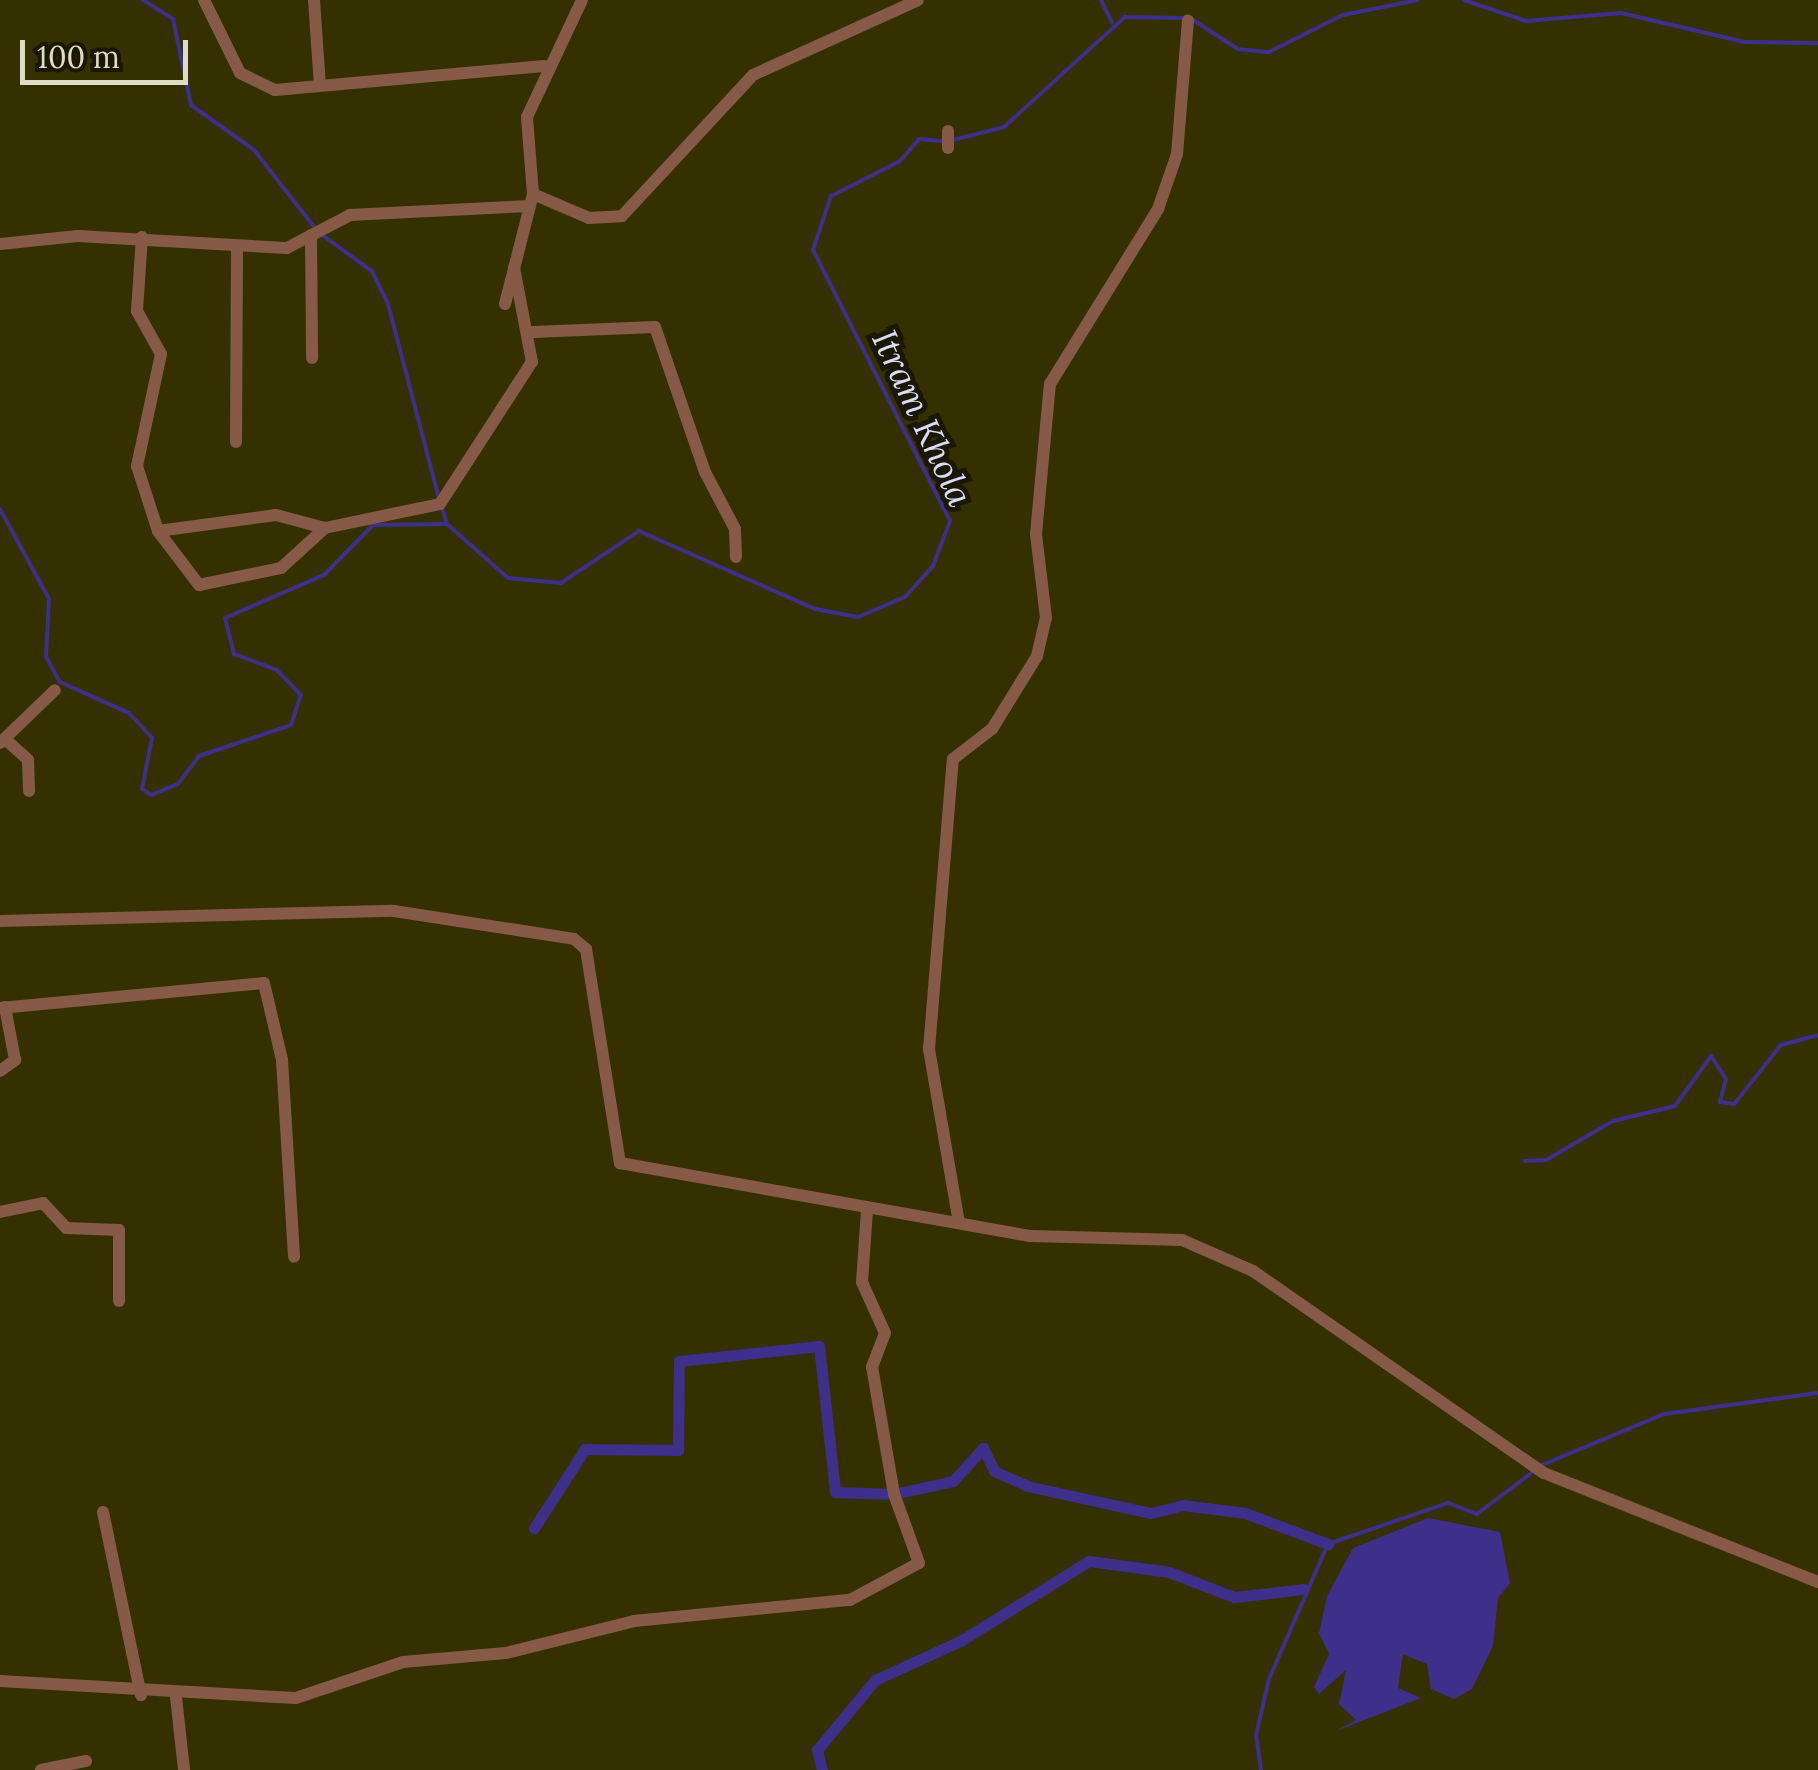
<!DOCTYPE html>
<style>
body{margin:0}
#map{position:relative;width:1818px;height:1770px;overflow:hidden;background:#353000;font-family:Lora,serif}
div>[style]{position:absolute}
.water>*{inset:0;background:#3d2f8a}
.stream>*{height:4px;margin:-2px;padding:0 2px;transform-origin:2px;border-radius:2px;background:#3d2f8a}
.canal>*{height:11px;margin:-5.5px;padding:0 5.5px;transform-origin:5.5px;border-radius:5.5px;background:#3d2f8a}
.street>*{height:12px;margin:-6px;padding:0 6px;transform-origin:6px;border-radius:6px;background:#865a47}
span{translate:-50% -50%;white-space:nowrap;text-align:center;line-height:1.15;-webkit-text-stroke:10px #1a1805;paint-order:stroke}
.water-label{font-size:35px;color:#dadbf4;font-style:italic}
.scale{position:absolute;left:20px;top:40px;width:168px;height:45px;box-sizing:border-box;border:5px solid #dedcc3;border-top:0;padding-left:12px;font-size:30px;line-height:35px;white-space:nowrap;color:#dedcc3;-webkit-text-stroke:8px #1a1805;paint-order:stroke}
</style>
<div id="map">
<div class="water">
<div style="clip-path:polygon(1428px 1518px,1500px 1532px,1510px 1583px,1498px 1598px,1493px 1646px,1472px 1689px,1454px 1699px,1431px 1689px,1427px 1664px,1403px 1654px,1398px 1688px,1421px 1698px,1336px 1731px,1356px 1720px,1339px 1704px,1346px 1670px,1319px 1694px,1314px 1687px,1329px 1654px,1319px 1633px,1327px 1596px,1353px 1548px)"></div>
</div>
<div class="stream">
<div style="left:143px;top:0;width:36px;rotate:32deg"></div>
<div style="left:173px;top:19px;width:88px;rotate:78.2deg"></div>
<div style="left:191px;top:105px;width:77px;rotate:35.5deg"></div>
<div style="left:254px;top:150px;width:99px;rotate:52deg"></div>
<div style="left:1101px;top:0;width:25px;rotate:64deg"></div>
<div style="left:1464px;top:0;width:65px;rotate:18.7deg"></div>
<div style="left:1526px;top:21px;width:95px;rotate:-4.8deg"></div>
<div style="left:1621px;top:13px;width:127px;rotate:13.2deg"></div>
<div style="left:1745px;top:42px;width:73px;rotate:0.8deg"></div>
<div style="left:1193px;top:20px;width:54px;rotate:32.8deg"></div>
<div style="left:1238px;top:49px;width:31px;rotate:6deg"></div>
<div style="left:1269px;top:52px;width:83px;rotate:-26.6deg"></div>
<div style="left:1343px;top:15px;width:76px;rotate:-11.3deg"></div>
<div style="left:953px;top:140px;width:53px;rotate:-14.3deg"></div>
<div style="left:1004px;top:127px;width:164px;rotate:-42.3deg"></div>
<div style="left:1125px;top:17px;width:59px;rotate:1deg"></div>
<div style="left:322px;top:235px;width:62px;rotate:35.8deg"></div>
<div style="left:372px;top:271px;width:37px;rotate:64deg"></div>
<div style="left:388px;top:304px;width:202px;rotate:75.3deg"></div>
<div style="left:442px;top:508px;width:17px;rotate:73deg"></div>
<div style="left:447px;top:524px;width:81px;rotate:41.5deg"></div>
<div style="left:508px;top:578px;width:53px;rotate:5.4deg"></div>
<div style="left:561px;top:583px;width:94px;rotate:-33.7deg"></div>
<div style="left:639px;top:531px;width:193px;rotate:23.9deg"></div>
<div style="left:815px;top:609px;width:44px;rotate:10.5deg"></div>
<div style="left:858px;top:617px;width:51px;rotate:-23.1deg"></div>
<div style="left:905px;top:597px;width:42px;rotate:-47.9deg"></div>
<div style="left:933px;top:566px;width:48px;rotate:-69.3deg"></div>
<div style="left:950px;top:521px;width:304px;rotate:-116.8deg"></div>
<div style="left:813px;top:250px;width:57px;rotate:-71.6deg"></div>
<div style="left:831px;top:196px;width:77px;rotate:-26.9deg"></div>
<div style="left:900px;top:161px;width:29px;rotate:-49deg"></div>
<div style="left:919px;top:139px;width:25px;rotate:5deg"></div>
<div style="left:0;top:509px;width:102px;rotate:61.4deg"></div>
<div style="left:49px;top:599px;width:58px;rotate:93deg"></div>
<div style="left:46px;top:657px;width:29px;rotate:61deg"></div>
<div style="left:60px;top:682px;width:76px;rotate:24.2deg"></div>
<div style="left:129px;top:713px;width:34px;rotate:47deg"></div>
<div style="left:152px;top:738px;width:52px;rotate:101.1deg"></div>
<div style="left:142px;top:789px;width:11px;rotate:34deg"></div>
<div style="left:151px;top:795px;width:29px;rotate:-22deg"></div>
<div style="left:178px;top:784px;width:35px;rotate:-53deg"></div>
<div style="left:199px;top:756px;width:97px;rotate:-18.6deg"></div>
<div style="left:291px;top:725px;width:32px;rotate:-72deg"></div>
<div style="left:301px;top:695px;width:35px;rotate:-134deg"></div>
<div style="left:277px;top:670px;width:46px;rotate:-159.6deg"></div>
<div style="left:234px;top:654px;width:37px;rotate:-104deg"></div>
<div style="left:225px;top:618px;width:108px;rotate:-23.5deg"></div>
<div style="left:324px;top:575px;width:70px;rotate:-45.6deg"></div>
<div style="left:373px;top:525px;width:74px;rotate:-0.8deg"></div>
<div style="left:1525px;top:1161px;width:21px;rotate:-3deg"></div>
<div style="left:1546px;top:1160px;width:78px;rotate:-30.2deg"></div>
<div style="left:1613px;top:1121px;width:64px;rotate:-13.6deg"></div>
<div style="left:1675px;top:1106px;width:62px;rotate:-54.2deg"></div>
<div style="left:1711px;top:1056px;width:27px;rotate:57deg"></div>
<div style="left:1726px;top:1079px;width:24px;rotate:105deg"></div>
<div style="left:1720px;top:1102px;width:14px;rotate:8deg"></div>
<div style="left:1734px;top:1104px;width:75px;rotate:-51.5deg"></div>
<div style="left:1781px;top:1045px;width:38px;rotate:-15deg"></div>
<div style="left:1542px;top:1465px;width:132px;rotate:-22.7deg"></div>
<div style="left:1664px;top:1414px;width:155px;rotate:-7.8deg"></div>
<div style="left:1261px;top:1770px;width:35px;rotate:-98deg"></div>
<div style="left:1256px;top:1735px;width:57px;rotate:-76.9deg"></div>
<div style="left:1269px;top:1679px;width:147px;rotate:-66.4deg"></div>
<div style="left:1328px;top:1544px;width:127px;rotate:-18.9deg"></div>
<div style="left:1448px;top:1503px;width:31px;rotate:21deg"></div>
<div style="left:1477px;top:1514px;width:71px;rotate:-37deg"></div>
</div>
<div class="canal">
<div style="left:534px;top:1528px;width:94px;rotate:-57.2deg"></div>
<div style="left:585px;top:1449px;width:93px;rotate:0.6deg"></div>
<div style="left:678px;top:1450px;width:89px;rotate:-89.4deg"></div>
<div style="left:679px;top:1361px;width:141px;rotate:-6.1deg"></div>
<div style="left:819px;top:1346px;width:147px;rotate:83.7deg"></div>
<div style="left:835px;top:1492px;width:59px;rotate:1.9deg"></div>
<div style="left:894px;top:1494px;width:60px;rotate:-12.4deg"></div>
<div style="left:953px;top:1481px;width:45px;rotate:-47.7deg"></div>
<div style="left:983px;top:1448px;width:25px;rotate:64deg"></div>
<div style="left:994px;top:1471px;width:36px;rotate:24deg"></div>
<div style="left:1027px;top:1486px;width:127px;rotate:12.3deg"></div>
<div style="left:1151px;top:1513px;width:32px;rotate:-14deg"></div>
<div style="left:1182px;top:1505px;width:64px;rotate:7.2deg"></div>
<div style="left:1245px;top:1513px;width:89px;rotate:20.5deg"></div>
<div style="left:822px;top:1770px;width:21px;rotate:-104deg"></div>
<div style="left:817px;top:1750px;width:91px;rotate:-50.4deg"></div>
<div style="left:875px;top:1680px;width:96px;rotate:-24.7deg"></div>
<div style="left:962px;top:1640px;width:150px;rotate:-31.9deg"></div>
<div style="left:1089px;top:1561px;width:81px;rotate:7.8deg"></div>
<div style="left:1169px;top:1572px;width:70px;rotate:21deg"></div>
<div style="left:1234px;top:1597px;width:70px;rotate:-6.5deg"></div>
</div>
<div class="street">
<div style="left:204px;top:0;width:81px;rotate:63.7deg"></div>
<div style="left:240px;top:73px;width:39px;rotate:26deg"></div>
<div style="left:275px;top:90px;width:270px;rotate:-5.1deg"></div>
<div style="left:314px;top:0;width:85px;rotate:86deg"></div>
<div style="left:948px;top:148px;width:17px;rotate:-90deg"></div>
<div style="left:533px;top:194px;width:61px;rotate:23.2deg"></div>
<div style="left:589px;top:218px;width:33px;rotate:-3deg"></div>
<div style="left:622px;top:216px;width:192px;rotate:-47.1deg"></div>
<div style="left:753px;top:75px;width:181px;rotate:-24.4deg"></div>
<div style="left:311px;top:235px;width:123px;rotate:89.5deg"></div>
<div style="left:142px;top:237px;width:74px;rotate:93.9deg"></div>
<div style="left:137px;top:311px;width:49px;rotate:60.8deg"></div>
<div style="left:161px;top:354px;width:115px;rotate:102.1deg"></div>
<div style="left:137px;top:466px;width:68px;rotate:72.1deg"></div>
<div style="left:158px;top:531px;width:68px;rotate:52.8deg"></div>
<div style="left:199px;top:585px;width:84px;rotate:-11.7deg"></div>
<div style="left:281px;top:568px;width:59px;rotate:-42.3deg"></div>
<div style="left:325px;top:528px;width:117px;rotate:-11.8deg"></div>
<div style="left:440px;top:504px;width:169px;rotate:-57.1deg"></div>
<div style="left:532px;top:362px;width:96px;rotate:-100.8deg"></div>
<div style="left:0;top:244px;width:78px;rotate:-5.9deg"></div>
<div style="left:78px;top:236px;width:209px;rotate:3.3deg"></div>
<div style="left:287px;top:248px;width:71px;rotate:-27.6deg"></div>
<div style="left:350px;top:215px;width:175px;rotate:-2.9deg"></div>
<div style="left:505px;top:304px;width:114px;rotate:-75.7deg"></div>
<div style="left:533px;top:194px;width:77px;rotate:-94.5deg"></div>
<div style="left:527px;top:117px;width:129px;rotate:-64.8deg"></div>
<div style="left:533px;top:332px;width:122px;rotate:-2.3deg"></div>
<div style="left:655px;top:327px;width:153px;rotate:71deg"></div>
<div style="left:705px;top:472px;width:64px;rotate:62.2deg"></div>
<div style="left:735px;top:529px;width:28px;rotate:88deg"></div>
<div style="left:236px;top:442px;width:194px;rotate:-89.7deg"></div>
<div style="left:158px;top:531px;width:119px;rotate:-7.7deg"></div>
<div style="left:276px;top:515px;width:51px;rotate:14.9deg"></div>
<div style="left:5px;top:739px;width:31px;rotate:42deg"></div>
<div style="left:28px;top:760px;width:31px;rotate:88deg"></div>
<div style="left:0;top:743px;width:76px;rotate:-43.9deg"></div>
<div style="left:0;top:921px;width:394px;rotate:-1.5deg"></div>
<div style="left:394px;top:911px;width:182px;rotate:8.8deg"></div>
<div style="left:574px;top:939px;width:16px;rotate:40deg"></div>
<div style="left:586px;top:949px;width:217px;rotate:81deg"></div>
<div style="left:620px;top:1163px;width:416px;rotate:10.1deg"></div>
<div style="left:1030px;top:1236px;width:152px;rotate:1.5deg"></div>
<div style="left:1182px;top:1240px;width:77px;rotate:23.6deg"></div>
<div style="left:1253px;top:1271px;width:354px;rotate:34.8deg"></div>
<div style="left:1544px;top:1473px;width:295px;rotate:21.7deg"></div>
<div style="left:0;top:1008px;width:265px;rotate:-5.4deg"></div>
<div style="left:264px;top:983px;width:79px;rotate:76.8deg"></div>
<div style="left:282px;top:1060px;width:197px;rotate:86.5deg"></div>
<div style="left:0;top:1071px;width:19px;rotate:-36deg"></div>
<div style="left:15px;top:1060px;width:54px;rotate:-100.7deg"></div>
<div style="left:0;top:1212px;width:44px;rotate:-11.8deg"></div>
<div style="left:43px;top:1203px;width:34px;rotate:47deg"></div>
<div style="left:66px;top:1228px;width:53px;rotate:2.2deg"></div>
<div style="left:119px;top:1230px;width:71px;rotate:90deg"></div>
<div style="left:959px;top:1223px;width:177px;rotate:-99.8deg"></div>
<div style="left:929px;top:1049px;width:291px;rotate:-85.3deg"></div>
<div style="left:953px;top:759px;width:49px;rotate:-37.6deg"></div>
<div style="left:992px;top:729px;width:86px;rotate:-58.3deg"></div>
<div style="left:1037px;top:656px;width:39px;rotate:-77deg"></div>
<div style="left:1046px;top:618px;width:85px;rotate:-96.8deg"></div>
<div style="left:1036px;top:534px;width:151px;rotate:-84.7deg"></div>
<div style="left:1050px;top:384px;width:206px;rotate:-58.3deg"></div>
<div style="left:1158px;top:209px;width:58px;rotate:-70.9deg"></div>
<div style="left:1177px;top:154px;width:134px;rotate:-85.3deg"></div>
<div style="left:103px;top:1512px;width:187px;rotate:78.3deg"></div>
<div style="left:0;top:1681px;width:296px;rotate:3.3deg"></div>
<div style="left:296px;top:1698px;width:113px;rotate:-18.6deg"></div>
<div style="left:403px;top:1662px;width:103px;rotate:-5deg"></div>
<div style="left:506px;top:1653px;width:132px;rotate:-14deg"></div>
<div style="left:634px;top:1621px;width:217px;rotate:-5.6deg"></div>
<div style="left:850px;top:1600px;width:78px;rotate:-28.2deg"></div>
<div style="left:919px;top:1563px;width:73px;rotate:-109.9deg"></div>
<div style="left:894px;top:1494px;width:129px;rotate:-99.8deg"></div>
<div style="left:872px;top:1367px;width:36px;rotate:-69deg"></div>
<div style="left:885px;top:1333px;width:56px;rotate:-114.3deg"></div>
<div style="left:862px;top:1282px;width:71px;rotate:-86deg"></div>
<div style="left:176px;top:1697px;width:73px;rotate:83.7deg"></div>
<div style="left:41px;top:1770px;width:46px;rotate:-11.3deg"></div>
</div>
<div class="water-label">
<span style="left:922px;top:418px;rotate:65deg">Itram Khola</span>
</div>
<div class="scale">100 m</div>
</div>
